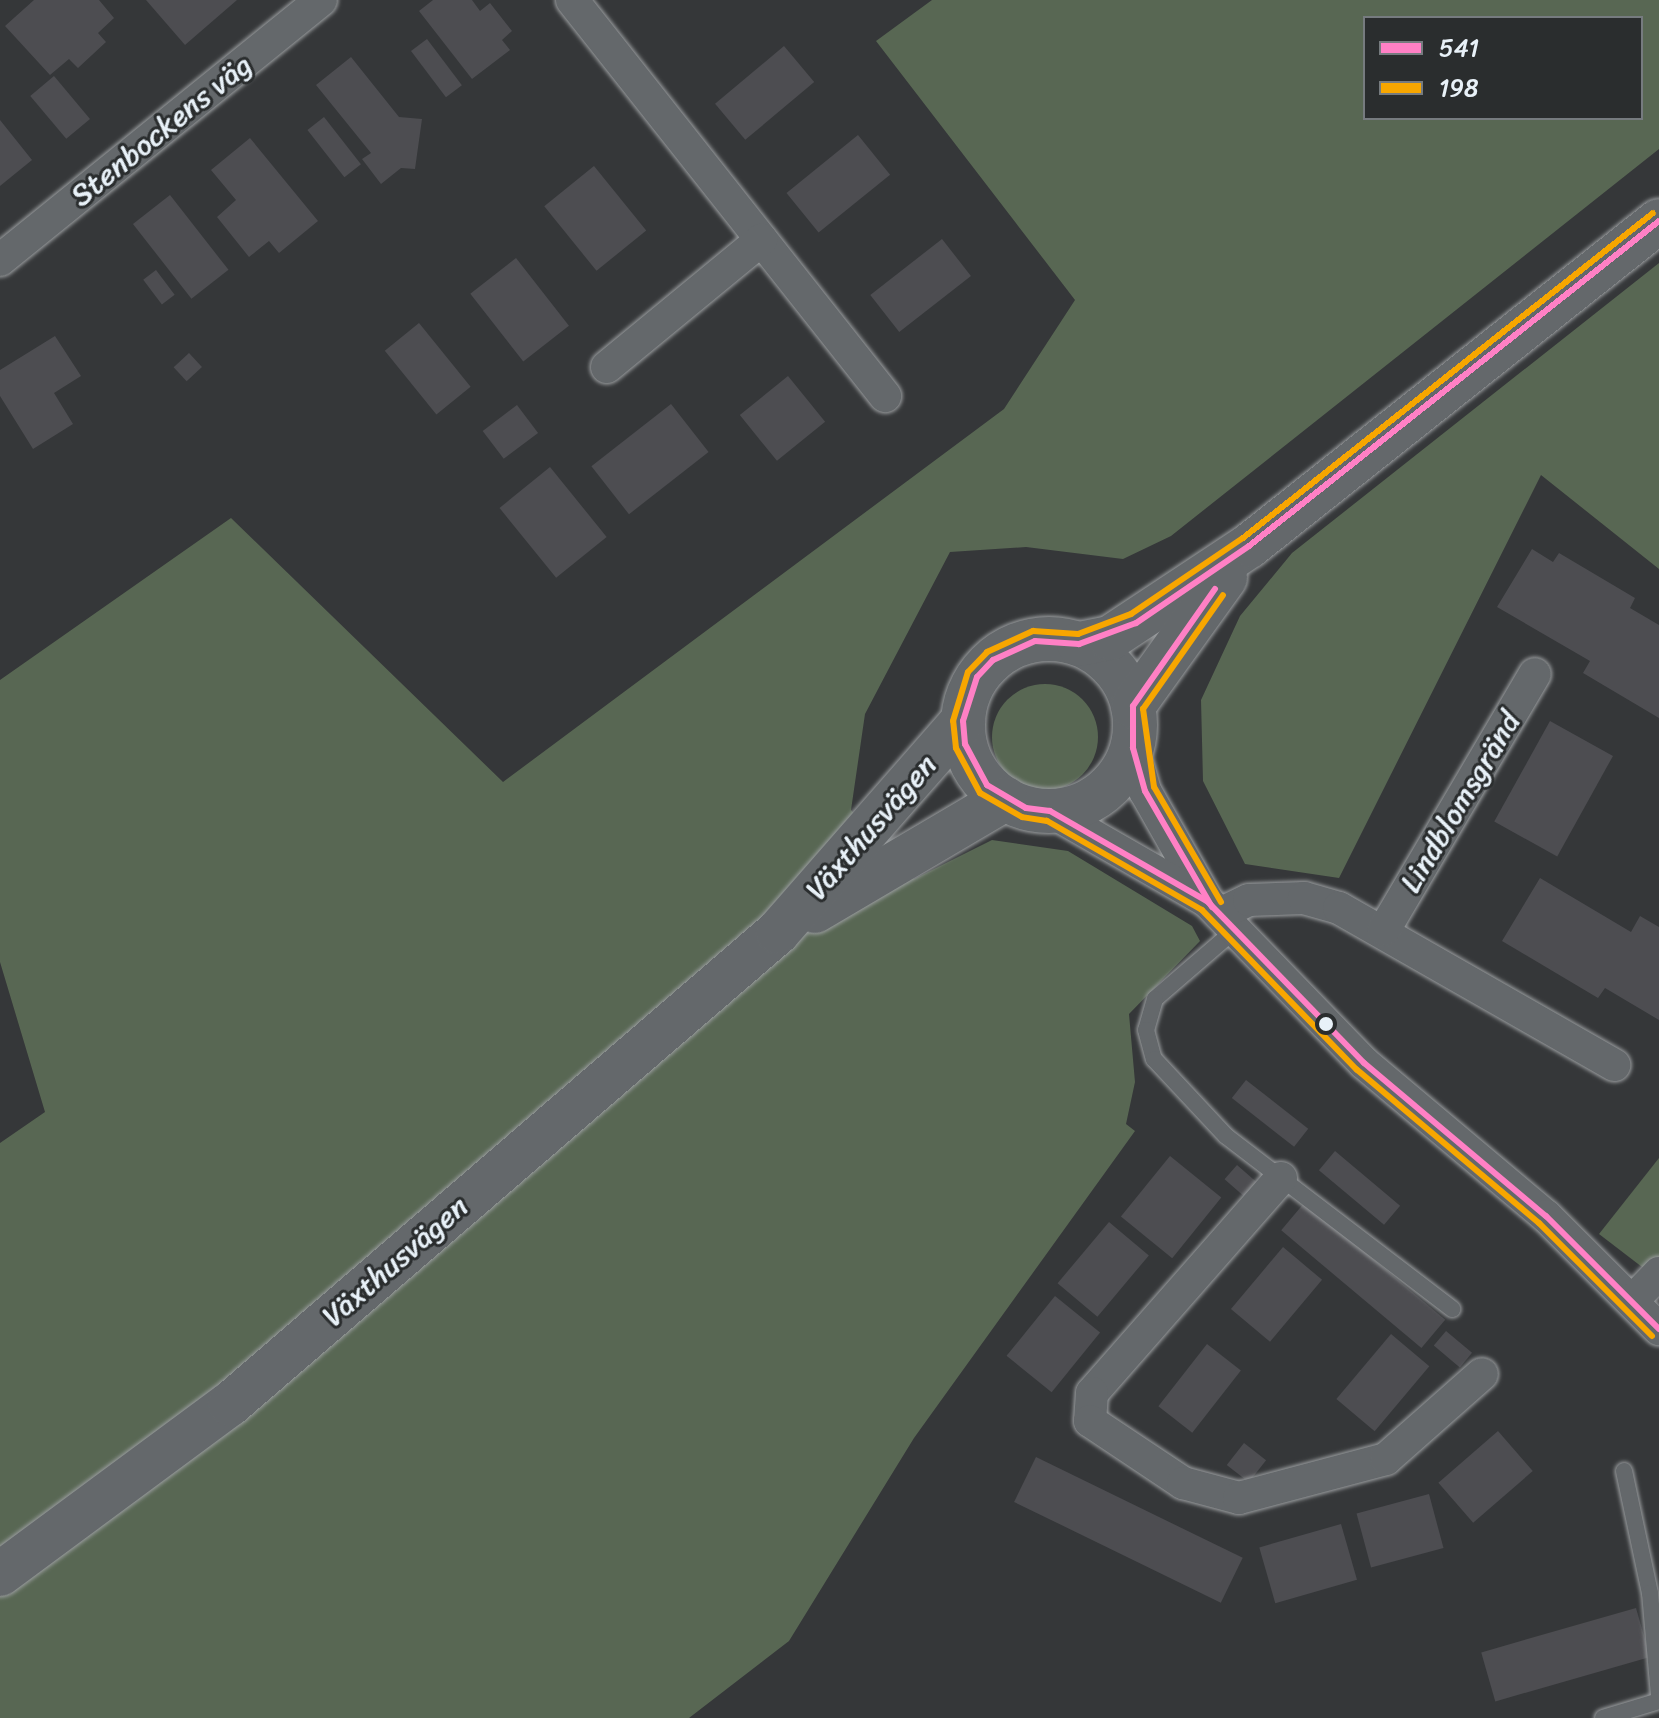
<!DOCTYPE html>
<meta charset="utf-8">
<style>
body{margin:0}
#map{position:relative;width:1659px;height:1718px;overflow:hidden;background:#353739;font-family:Sriracha,sans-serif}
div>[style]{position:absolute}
.green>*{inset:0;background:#586753}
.round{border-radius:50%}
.building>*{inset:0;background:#4d4d51;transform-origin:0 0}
.roads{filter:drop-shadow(0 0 2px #9a9d9f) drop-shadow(0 0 2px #9a9d9f)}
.lane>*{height:16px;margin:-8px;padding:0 8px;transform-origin:8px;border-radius:8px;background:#64686b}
.street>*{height:32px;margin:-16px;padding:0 16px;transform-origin:16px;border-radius:16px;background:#64686b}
.secondary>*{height:44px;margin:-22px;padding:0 22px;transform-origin:22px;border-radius:22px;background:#64686b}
.secondary>.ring{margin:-22px;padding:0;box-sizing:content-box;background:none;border:44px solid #64686b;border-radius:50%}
.bus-1>*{height:6px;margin:-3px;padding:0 3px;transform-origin:3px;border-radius:3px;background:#ff80c5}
.bus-2>*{height:6px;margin:-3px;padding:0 3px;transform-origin:3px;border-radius:3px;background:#f7a600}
.dots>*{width:22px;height:22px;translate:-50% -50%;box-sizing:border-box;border:4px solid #2a2d2e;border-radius:50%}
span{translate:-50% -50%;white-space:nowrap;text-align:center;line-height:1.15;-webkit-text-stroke:6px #2a2d2e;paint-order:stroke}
.street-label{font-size:30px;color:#e8f1f8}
.legend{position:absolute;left:1363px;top:16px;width:280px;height:104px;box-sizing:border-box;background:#2a2d2e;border:2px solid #767b7f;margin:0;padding:10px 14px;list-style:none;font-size:24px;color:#e8f1f8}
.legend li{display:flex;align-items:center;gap:16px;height:40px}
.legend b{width:40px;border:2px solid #767b7f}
</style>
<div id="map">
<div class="green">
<div style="clip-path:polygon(evenodd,932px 0,1659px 0,1659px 149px,1171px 536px,1123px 559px,1026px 547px,950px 552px,865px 714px,851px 810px,914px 879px,992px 840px,1068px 851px,1192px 926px,1200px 941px,1129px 1014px,1135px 1082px,1126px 1124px,1135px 1131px,914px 1438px,789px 1641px,689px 1718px,0 1718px,0 1143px,45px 1112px,0 962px,0 680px,231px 518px,503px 782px,1004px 409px,1075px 300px,876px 41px,932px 0,1365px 18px,1641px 18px,1641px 118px,1365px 118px,1365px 18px)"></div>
<div style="clip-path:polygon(1659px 263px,1659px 569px,1541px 475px,1339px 878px,1245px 864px,1203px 781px,1201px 700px,1240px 616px,1292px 553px)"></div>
<div class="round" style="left:992px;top:684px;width:106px;height:106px"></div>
<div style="clip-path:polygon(1659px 1158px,1659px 1280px,1599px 1234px)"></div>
</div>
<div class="building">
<div style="clip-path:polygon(34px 0,99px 0,114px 18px,98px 33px,106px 42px,78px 68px,69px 59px,50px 75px,5px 26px)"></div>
<div style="clip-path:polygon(146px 0,237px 0,185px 45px)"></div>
<div style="clip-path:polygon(433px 0,472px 0,480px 11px,490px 3px,512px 31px,502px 40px,510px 50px,472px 79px,419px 11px)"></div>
<div style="left:427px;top:39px;width:58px;height:20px;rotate:53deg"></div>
<div style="left:784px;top:46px;width:47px;height:90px;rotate:50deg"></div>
<div style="clip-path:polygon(351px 57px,399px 117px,422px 119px,415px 169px,401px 168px,381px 184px,362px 159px,371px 153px,316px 85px)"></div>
<div style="left:54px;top:76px;width:56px;height:31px;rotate:50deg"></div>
<div style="left:324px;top:117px;width:60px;height:21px;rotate:52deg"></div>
<div style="clip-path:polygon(0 120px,32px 160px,0 186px)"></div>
<div style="left:858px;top:135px;width:51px;height:92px;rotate:51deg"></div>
<div style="clip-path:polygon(250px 138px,318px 221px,279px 253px,269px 241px,249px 257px,217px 217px,236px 200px,211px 170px)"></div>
<div style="left:594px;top:166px;width:83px;height:64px;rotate:51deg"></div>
<div style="left:170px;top:195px;width:95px;height:47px;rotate:52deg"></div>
<div style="left:942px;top:239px;width:47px;height:91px;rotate:52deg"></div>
<div style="left:516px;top:258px;width:86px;height:58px;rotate:52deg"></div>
<div style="left:156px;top:270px;width:31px;height:16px;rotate:53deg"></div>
<div style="left:419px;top:323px;width:82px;height:44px;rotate:51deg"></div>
<div style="clip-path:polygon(55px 336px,81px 376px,54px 393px,73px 424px,33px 449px,0 396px,0 370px)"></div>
<div style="left:189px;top:353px;width:19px;height:21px;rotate:47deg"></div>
<div style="left:788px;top:376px;width:59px;height:62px;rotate:51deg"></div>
<div style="left:671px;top:404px;width:61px;height:101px;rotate:52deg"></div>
<div style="left:517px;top:405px;width:35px;height:43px;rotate:53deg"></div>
<div style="left:550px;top:467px;width:90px;height:65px;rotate:51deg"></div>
<div style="clip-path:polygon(1532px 549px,1553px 562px,1559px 553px,1635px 598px,1630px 608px,1659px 625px,1659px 718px,1583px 673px,1590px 661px,1497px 607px)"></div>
<div style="left:1550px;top:721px;width:72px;height:115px;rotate:29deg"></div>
<div style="clip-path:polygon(1540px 878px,1631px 932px,1640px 916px,1659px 927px,1659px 1020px,1605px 988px,1598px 998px,1502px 941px)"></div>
<div style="left:1246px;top:1080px;width:79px;height:23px;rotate:38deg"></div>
<div style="left:1335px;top:1151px;width:85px;height:25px;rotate:40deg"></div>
<div style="left:1170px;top:1156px;width:66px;height:78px;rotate:39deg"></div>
<div style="left:1237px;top:1165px;width:30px;height:19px;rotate:41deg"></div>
<div style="left:1305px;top:1202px;width:183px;height:37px;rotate:40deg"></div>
<div style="left:1109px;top:1222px;width:52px;height:80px;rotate:40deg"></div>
<div style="left:1283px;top:1247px;width:51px;height:81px;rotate:40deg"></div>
<div style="left:1055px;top:1296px;width:58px;height:77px;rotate:39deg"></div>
<div style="left:1446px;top:1331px;width:34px;height:19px;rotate:40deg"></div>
<div style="left:1391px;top:1334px;width:50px;height:85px;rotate:40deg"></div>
<div style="left:1207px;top:1344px;width:43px;height:79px;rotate:38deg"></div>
<div style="left:1498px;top:1431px;width:53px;height:79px;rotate:49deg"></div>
<div style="left:1244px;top:1443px;width:28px;height:28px;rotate:38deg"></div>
<div style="left:1036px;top:1457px;width:230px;height:50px;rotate:26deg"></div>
<div style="left:1429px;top:1494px;width:56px;height:75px;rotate:75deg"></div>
<div style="left:1341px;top:1524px;width:58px;height:85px;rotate:74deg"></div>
<div style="left:1636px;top:1608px;width:51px;height:161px;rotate:74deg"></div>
</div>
<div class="roads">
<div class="lane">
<div style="left:1236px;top:929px;width:107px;rotate:139.2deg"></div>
<div style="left:1155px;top:999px;width:32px;rotate:106deg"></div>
<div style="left:1146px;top:1030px;width:30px;rotate:75deg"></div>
<div style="left:1154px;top:1059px;width:105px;rotate:46.9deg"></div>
<div style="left:1226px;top:1136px;width:285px;rotate:37.4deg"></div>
<div style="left:1624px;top:1471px;width:125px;rotate:78deg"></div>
<div style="left:1650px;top:1593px;width:102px;rotate:85deg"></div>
<div style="left:1603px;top:1718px;width:59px;rotate:-16.9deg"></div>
</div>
<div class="street">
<div style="left:572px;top:0;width:505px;rotate:51.68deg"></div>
<div style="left:0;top:260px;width:413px;rotate:-39deg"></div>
<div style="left:607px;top:367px;width:200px;rotate:-39.5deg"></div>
<div style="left:1133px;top:748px;width:45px;rotate:74.4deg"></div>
<div style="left:1145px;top:791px;width:128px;rotate:60.4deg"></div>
<div style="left:1050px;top:811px;width:182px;rotate:29.9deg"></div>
<div style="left:1208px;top:902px;width:224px;rotate:45.9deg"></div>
<div style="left:1364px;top:1063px;width:238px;rotate:40.1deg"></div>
<div style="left:1546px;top:1216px;width:160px;rotate:45deg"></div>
<div style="left:1220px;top:914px;width:32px;rotate:-26deg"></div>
<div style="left:1249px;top:900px;width:55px;rotate:-2.1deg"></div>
<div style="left:1304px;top:898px;width:36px;rotate:16deg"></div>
<div style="left:1339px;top:908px;width:317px;rotate:29.7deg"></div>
<div style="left:1384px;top:930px;width:297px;rotate:-59.5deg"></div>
<div style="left:1281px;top:1178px;width:286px;rotate:131.3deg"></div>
<div style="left:1092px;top:1393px;width:28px;rotate:94deg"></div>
<div style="left:1090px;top:1421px;width:112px;rotate:33.7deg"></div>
<div style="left:1183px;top:1483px;width:58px;rotate:15deg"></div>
<div style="left:1239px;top:1498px;width:152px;rotate:-14.9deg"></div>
<div style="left:1386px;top:1459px;width:128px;rotate:-41.5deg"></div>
<div style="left:1634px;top:1299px;width:36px;rotate:-46deg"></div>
</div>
<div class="secondary">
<div class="ring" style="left:963px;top:639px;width:128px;height:128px"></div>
<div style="left:1079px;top:644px;width:32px;rotate:-11deg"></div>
<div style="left:1110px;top:638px;width:167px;rotate:-33.5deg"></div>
<div style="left:1249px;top:546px;width:523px;rotate:-38.4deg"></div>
<div style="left:1133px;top:706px;width:158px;rotate:-54.3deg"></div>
<div style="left:815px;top:911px;width:221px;rotate:-30.5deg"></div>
<div style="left:0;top:1574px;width:286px;rotate:-36.5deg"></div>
<div style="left:230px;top:1404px;width:723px;rotate:-40.74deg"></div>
<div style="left:778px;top:932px;width:281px;rotate:-48.8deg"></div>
</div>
</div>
<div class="bus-1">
<div style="left:1659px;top:221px;width:523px;rotate:141.6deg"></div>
<div style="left:1249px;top:546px;width:137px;rotate:145.7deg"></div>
<div style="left:1136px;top:623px;width:61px;rotate:159.8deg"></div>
<div style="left:1079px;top:644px;width:44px;rotate:-176.1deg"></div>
<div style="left:1035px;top:641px;width:46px;rotate:155.7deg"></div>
<div style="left:993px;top:660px;width:23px;rotate:133deg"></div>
<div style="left:977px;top:677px;width:46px;rotate:107.7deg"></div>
<div style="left:963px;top:721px;width:23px;rotate:85deg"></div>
<div style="left:965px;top:744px;width:47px;rotate:61.8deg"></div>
<div style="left:987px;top:785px;width:45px;rotate:30.5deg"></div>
<div style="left:1026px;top:808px;width:24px;rotate:7deg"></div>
<div style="left:1050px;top:811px;width:182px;rotate:29.9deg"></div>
<div style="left:1208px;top:902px;width:224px;rotate:45.9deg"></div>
<div style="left:1364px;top:1063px;width:238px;rotate:40.1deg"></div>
<div style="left:1546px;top:1216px;width:160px;rotate:45deg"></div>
<div style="left:1212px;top:907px;width:134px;rotate:-120deg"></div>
<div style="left:1145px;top:791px;width:45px;rotate:-105.6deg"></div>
<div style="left:1133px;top:748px;width:42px;rotate:-90deg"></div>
<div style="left:1133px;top:706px;width:143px;rotate:-55deg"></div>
</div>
<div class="bus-2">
<div style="left:1221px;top:902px;width:133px;rotate:-120.2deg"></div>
<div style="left:1154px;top:787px;width:79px;rotate:-98deg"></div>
<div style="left:1143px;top:709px;width:139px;rotate:-54.9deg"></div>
<div style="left:1652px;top:1336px;width:160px;rotate:-135deg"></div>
<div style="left:1539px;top:1223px;width:238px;rotate:-139.9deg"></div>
<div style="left:1357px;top:1070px;width:223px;rotate:-134.1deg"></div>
<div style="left:1202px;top:910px;width:179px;rotate:-150.1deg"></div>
<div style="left:1047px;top:821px;width:25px;rotate:-171deg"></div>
<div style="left:1022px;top:817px;width:48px;rotate:-150.3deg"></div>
<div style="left:980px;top:793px;width:51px;rotate:-118.1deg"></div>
<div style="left:956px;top:748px;width:27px;rotate:-96deg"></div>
<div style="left:953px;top:721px;width:51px;rotate:-73deg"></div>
<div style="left:968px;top:672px;width:28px;rotate:-46deg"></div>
<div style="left:987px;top:652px;width:51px;rotate:-24.5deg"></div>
<div style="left:1033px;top:631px;width:45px;rotate:3.8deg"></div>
<div style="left:1078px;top:634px;width:57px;rotate:-20.7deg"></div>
<div style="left:1131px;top:614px;width:135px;rotate:-34.2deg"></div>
<div style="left:1243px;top:538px;width:523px;rotate:-38.4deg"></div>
</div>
<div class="dots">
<div style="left:1326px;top:1024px;background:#e8f1f8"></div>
</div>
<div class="street-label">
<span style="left:161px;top:130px;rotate:-39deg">Stenbockens väg</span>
<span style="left:1460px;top:802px;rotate:-59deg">Lindblomsgränd</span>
<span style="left:871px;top:827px;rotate:-49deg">Växthusvägen</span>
<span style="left:395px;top:1261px;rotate:-41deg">Växthusvägen</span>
</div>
<ul class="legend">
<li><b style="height:10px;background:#ff80c5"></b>541</li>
<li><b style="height:10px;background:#f7a600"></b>198</li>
</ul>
</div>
